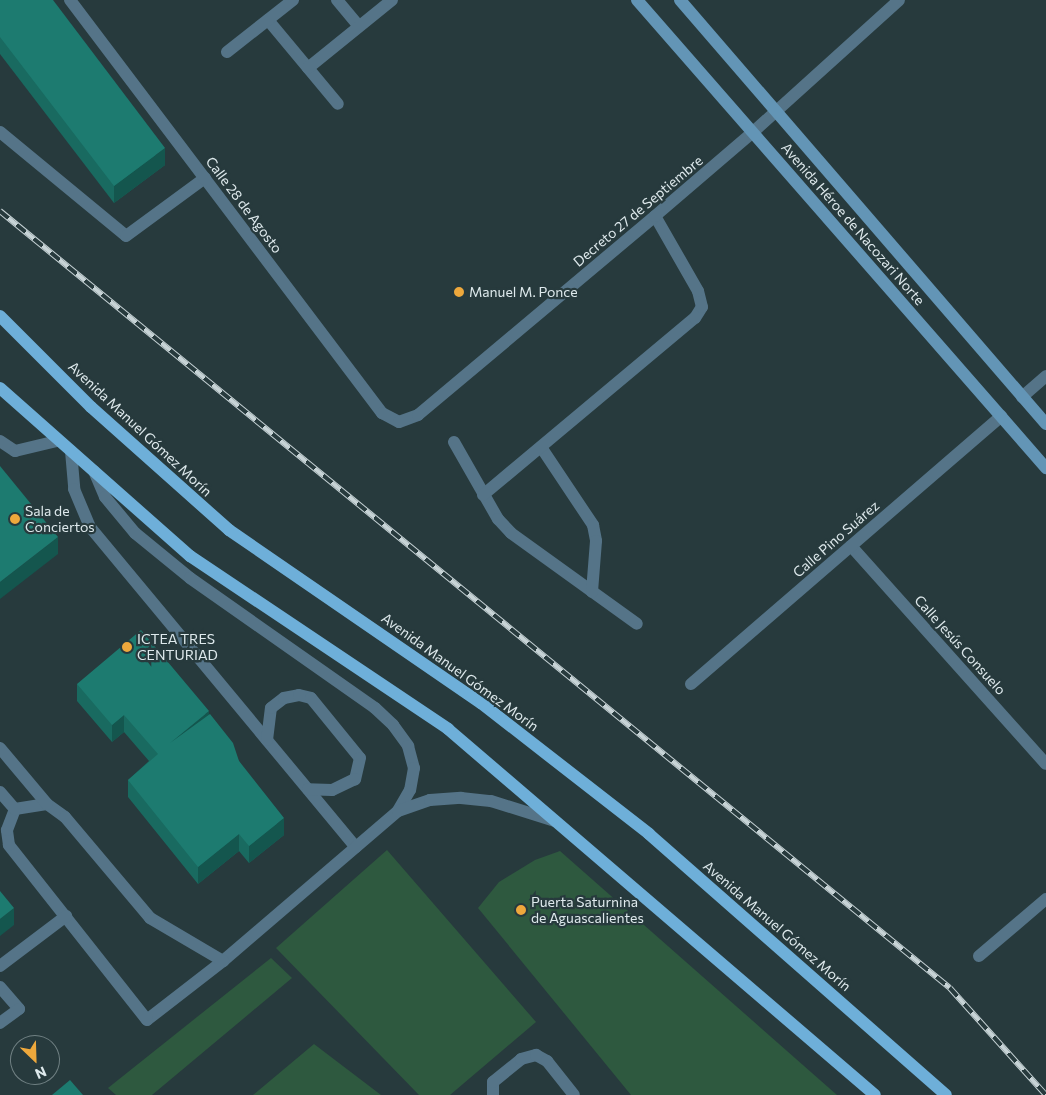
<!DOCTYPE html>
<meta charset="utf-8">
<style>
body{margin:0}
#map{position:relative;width:1046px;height:1095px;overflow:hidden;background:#273a3d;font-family:Commissioner,sans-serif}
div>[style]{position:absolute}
.green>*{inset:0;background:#2e593f}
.service>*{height:12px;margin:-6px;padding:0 6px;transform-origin:6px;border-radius:6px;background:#557488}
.pedestrian>*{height:12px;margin:-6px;padding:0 6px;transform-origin:6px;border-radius:6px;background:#557488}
.minor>*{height:12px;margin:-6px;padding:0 6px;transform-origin:6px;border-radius:6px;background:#557488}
.secondary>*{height:12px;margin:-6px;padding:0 6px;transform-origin:6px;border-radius:6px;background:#6395b6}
.primary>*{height:12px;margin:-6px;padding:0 6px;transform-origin:6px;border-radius:6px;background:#6eafd9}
.rail>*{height:5.5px;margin-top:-2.75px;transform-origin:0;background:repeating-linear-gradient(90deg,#273a3d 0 11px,#c7d3d6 0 22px);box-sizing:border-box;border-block:1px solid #c7d3d6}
.wall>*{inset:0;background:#196a60}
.shaded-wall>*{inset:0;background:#14564e}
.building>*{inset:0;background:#1d7b70}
.dots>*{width:14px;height:14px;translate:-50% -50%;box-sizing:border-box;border:2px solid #273a3d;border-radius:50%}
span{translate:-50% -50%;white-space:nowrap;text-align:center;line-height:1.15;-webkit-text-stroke:4.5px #273a3d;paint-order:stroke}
.street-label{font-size:14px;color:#dee9ec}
.poi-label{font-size:14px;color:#dee9ec}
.left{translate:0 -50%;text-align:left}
.north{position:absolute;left:10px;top:1035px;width:50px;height:50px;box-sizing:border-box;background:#273a3d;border:1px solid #708083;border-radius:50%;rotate:156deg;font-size:14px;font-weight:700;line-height:20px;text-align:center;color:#dee9ec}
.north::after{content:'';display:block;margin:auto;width:18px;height:22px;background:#eea83c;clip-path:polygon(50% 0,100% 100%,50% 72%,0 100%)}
</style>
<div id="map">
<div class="green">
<div style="clip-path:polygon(387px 850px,536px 1022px,450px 1095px,419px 1095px,276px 948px)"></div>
<div style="clip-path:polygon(560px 851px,837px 1095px,631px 1095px,478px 908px,499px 882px,535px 860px)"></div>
<div style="clip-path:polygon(271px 958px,292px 978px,152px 1095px,116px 1095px,108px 1088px)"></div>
<div style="clip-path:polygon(314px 1044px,381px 1095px,253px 1095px)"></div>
</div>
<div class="service">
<div style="left:0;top:132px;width:163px;rotate:39.5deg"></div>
<div style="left:126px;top:236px;width:98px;rotate:-36.3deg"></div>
<div style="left:0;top:441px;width:18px;rotate:34deg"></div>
<div style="left:15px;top:451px;width:43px;rotate:-13.4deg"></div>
<div style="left:454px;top:442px;width:89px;rotate:60.3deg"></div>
<div style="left:498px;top:519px;width:19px;rotate:47deg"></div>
<div style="left:511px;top:533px;width:155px;rotate:35.8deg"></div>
<div style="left:541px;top:447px;width:94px;rotate:56.3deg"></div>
<div style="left:593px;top:525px;width:16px;rotate:79deg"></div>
<div style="left:596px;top:541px;width:51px;rotate:94.5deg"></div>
<div style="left:71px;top:451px;width:38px;rotate:85deg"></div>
<div style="left:74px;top:489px;width:41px;rotate:67.2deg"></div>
<div style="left:90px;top:527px;width:416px;rotate:50.3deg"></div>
<div style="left:94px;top:471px;width:28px;rotate:67deg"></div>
<div style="left:105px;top:497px;width:47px;rotate:50.2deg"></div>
<div style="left:135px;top:533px;width:71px;rotate:39.3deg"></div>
<div style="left:190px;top:578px;width:226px;rotate:35.1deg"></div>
<div style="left:375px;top:708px;width:25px;rotate:43deg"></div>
<div style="left:393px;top:725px;width:26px;rotate:54deg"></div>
<div style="left:408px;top:746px;width:23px;rotate:75deg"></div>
<div style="left:414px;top:768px;width:22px;rotate:100deg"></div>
<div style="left:410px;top:790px;width:24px;rotate:120deg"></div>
<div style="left:398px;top:811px;width:230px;rotate:139.4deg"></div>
<div style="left:223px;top:961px;width:96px;rotate:142.2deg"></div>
<div style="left:147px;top:1020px;width:223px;rotate:-128.3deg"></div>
<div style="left:9px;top:845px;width:15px;rotate:-98deg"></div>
<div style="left:7px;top:830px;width:22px;rotate:-69deg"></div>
<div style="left:15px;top:809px;width:32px;rotate:-9deg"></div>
<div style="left:47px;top:804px;width:22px;rotate:36deg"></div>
<div style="left:65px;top:817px;width:132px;rotate:49.9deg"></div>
<div style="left:150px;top:918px;width:85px;rotate:30.5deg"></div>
<div style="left:483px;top:495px;width:276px;rotate:-39.9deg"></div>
<div style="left:695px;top:318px;width:13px;rotate:-58deg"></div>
<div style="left:702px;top:307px;width:16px;rotate:-104deg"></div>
<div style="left:698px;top:291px;width:86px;rotate:-119.8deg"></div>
<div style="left:267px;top:740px;width:32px;rotate:-83deg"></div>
<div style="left:271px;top:708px;width:16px;rotate:-38deg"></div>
<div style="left:284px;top:698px;width:15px;rotate:-11deg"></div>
<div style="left:299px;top:695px;width:12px;rotate:14deg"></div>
<div style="left:311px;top:698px;width:77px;rotate:50.8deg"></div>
<div style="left:360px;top:758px;width:22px;rotate:103deg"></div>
<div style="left:355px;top:779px;width:25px;rotate:154deg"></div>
<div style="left:332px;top:790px;width:24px;rotate:-178deg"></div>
<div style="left:398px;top:811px;width:34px;rotate:-19deg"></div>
<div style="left:430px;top:800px;width:31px;rotate:-4deg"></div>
<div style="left:461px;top:798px;width:30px;rotate:6deg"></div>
<div style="left:491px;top:801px;width:67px;rotate:17.4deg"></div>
<div style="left:493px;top:1095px;width:13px;rotate:-90deg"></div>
<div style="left:493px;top:1082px;width:36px;rotate:-39deg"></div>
<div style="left:521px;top:1059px;width:16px;rotate:-15deg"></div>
<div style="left:536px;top:1055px;width:13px;rotate:29deg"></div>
<div style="left:547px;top:1061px;width:43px;rotate:51.5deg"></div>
</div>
<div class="pedestrian">
<div style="left:0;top:748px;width:73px;rotate:50deg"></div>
<div style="left:0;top:792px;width:23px;rotate:49deg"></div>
<div style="left:0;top:966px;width:83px;rotate:-37.1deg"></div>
<div style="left:0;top:987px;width:29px;rotate:49deg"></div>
<div style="left:19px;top:1009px;width:24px;rotate:144deg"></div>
</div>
<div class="minor">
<div style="left:70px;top:0;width:518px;rotate:52.93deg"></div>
<div style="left:382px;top:413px;width:19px;rotate:28deg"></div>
<div style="left:399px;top:422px;width:20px;rotate:-20deg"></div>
<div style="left:418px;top:415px;width:309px;rotate:-40deg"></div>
<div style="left:655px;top:216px;width:128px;rotate:-40.6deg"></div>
<div style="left:752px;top:133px;width:198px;rotate:-42.1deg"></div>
<div style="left:337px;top:0;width:34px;rotate:50deg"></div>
<div style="left:268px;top:20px;width:109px;rotate:50.2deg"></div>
<div style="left:227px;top:52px;width:84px;rotate:-38.2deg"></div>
<div style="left:308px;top:68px;width:108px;rotate:-39deg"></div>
<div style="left:1022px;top:397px;width:32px;rotate:-41deg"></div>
<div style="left:851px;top:546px;width:292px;rotate:48.2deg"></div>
<div style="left:691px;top:684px;width:410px;rotate:-40.8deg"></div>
<div style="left:979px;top:956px;width:88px;rotate:-40.4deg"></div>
</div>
<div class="secondary">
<div style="left:637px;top:0;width:622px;rotate:48.85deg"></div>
<div style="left:680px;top:0;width:560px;rotate:49.2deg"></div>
</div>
<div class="primary">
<div style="left:0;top:316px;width:129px;rotate:45deg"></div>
<div style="left:91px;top:407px;width:185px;rotate:41.7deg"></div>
<div style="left:229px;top:530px;width:306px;rotate:34.5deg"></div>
<div style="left:481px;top:703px;width:213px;rotate:37.9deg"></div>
<div style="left:649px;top:834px;width:395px;rotate:41.3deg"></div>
<div style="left:0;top:388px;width:254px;rotate:41.5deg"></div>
<div style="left:190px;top:556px;width:311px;rotate:33.8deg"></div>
<div style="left:448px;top:729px;width:562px;rotate:40.6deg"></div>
</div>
<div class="rail">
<div style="left:0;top:211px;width:1227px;rotate:39.28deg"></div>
<div style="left:950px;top:988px;width:144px;rotate:48.1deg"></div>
</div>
<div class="wall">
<div style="clip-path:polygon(0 0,165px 165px,114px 203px,0 54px)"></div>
<div style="clip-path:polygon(77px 684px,209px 715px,239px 761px,284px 835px,249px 863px,239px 851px,198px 884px,128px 797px,128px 780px,149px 761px,124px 732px,112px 742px,77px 701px)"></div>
</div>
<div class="shaded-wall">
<div style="clip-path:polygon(165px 148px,165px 165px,114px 203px,114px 186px)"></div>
<div style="clip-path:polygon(58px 537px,58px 554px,0 599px,0 582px)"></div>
<div style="clip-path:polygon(209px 711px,209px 728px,170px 743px)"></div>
<div style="clip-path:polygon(124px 715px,124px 732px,112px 742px,112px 725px)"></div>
<div style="clip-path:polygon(284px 818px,284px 835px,249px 863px,249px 846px)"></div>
<div style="clip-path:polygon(239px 834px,239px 851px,198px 884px,198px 867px)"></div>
<div style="clip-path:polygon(14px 908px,14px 925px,0 936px,0 919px)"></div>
</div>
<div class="building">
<div style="clip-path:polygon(0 0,53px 0,165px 148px,114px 186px,0 37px)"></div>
<div style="clip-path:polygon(0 466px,58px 537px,0 582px)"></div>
<div style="clip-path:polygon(141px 630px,209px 711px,170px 743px,210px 714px,233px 743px,239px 761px,284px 818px,249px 846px,239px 834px,198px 867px,128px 780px,158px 754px,124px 715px,112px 725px,77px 684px)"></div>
<div style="clip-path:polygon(0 891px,14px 908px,0 919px)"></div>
<div style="clip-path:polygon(70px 1080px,83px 1095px,52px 1095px)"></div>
</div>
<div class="dots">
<div style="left:459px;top:292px;background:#eea83c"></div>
<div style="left:15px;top:519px;background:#eea83c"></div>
<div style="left:127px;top:647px;background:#eea83c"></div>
<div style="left:521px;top:910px;background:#eea83c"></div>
</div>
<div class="street-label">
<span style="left:244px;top:205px;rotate:53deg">Calle 28 de Agosto</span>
<span style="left:638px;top:211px;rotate:-40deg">Decreto 27 de Septiembre</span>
<span style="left:853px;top:224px;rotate:49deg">Avenida Héroe de Nacozari Norte</span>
<span style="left:140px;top:429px;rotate:43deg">Avenida Manuel Gómez Morín</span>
<span style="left:836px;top:539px;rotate:-41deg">Calle Pino Suárez</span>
<span style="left:960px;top:645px;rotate:48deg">Calle Jesús Consuelo</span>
<span style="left:460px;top:672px;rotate:36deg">Avenida Manuel Gómez Morín</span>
<span style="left:777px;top:926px;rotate:41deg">Avenida Manuel Gómez Morín</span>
</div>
<div class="poi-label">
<span class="left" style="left:469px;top:292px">Manuel M. Ponce</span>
<span class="left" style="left:25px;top:519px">Sala de<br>Conciertos</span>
<span class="left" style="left:137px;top:647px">ICTEA TRES<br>CENTURIAD</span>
<span class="left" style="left:531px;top:910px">Puerta Saturnina<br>de Aguascalientes</span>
</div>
<div class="north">N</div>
</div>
